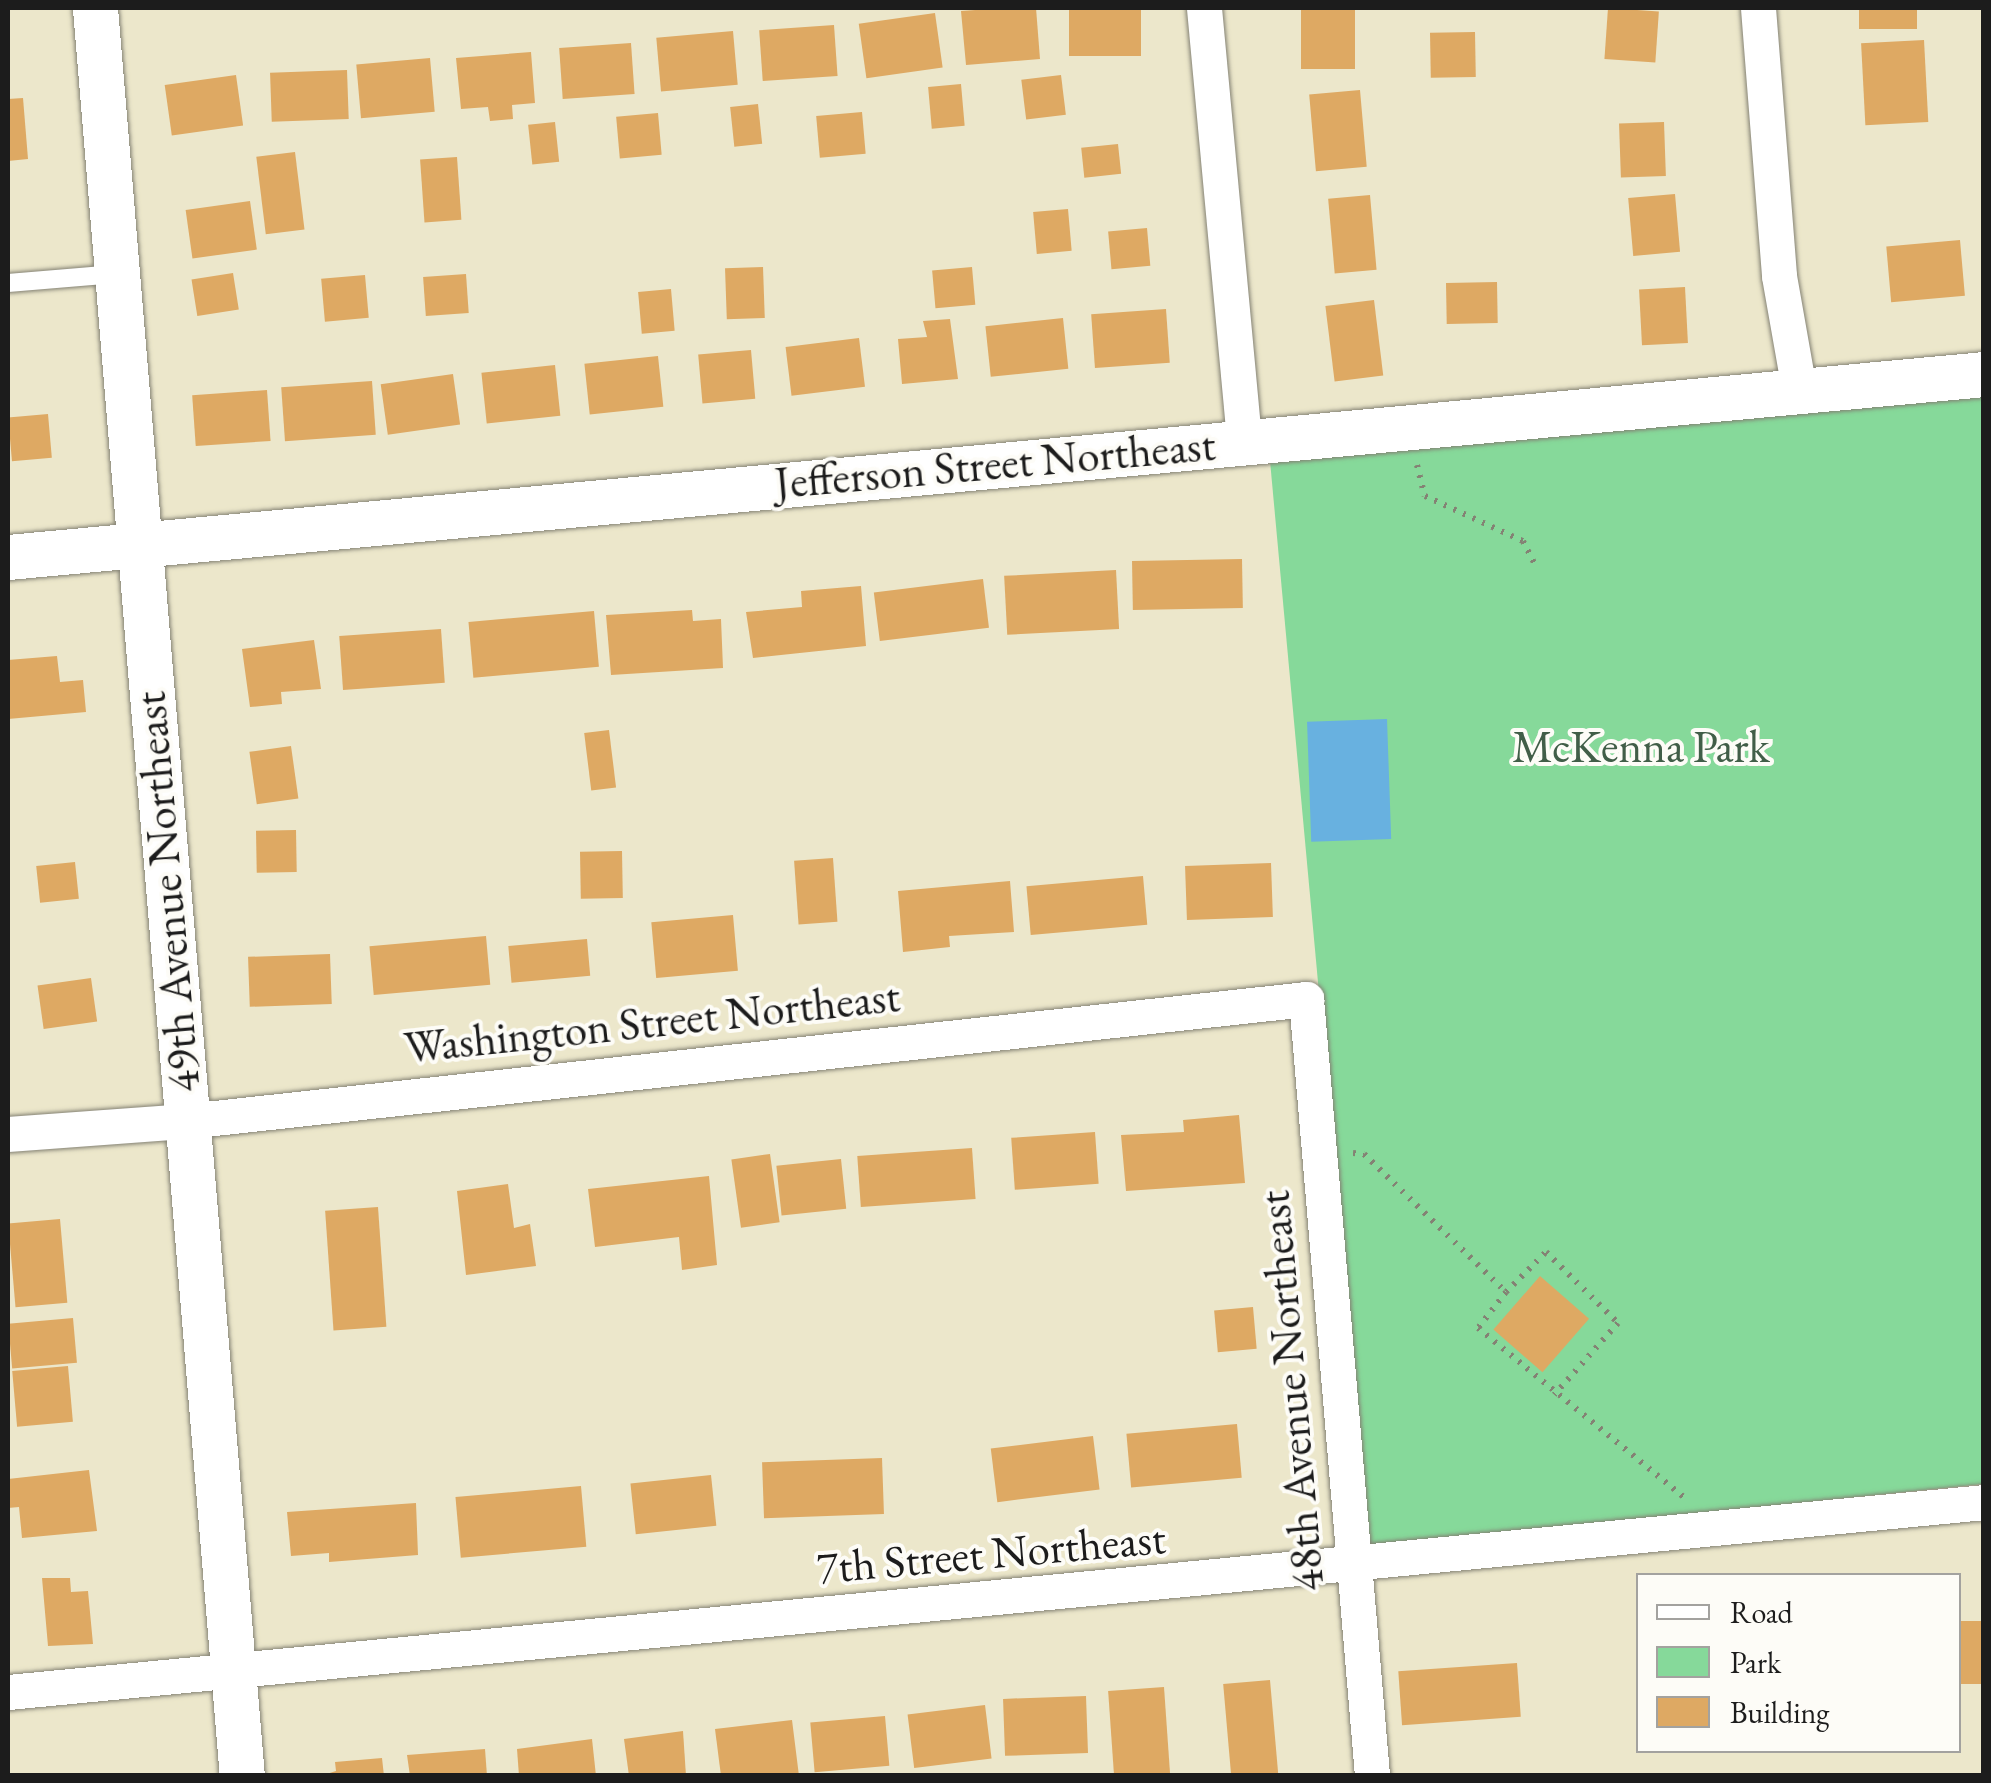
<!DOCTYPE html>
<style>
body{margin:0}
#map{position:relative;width:1991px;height:1783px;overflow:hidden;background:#ece7cb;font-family:"EB Garamond",serif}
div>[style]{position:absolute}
.green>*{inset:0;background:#86d99a}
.water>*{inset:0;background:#68b1e0;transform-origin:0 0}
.building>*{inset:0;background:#dea963;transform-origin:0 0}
.path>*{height:6px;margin-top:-3px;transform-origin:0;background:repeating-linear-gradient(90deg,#848274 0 2.5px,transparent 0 10.5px)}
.roads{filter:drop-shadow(0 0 2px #848274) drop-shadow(0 0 2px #848274)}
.service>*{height:18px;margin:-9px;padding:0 9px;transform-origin:9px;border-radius:9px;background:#fff}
.minor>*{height:35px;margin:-17.5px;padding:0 17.5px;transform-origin:17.5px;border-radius:17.5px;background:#fff}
.tertiary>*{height:45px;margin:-22.5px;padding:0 22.5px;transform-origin:22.5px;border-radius:22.5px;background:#fff}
span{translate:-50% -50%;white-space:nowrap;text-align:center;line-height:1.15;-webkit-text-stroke:8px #fdfcf7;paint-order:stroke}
.street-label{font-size:45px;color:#1c1c1c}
.park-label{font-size:45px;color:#415e48}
.frame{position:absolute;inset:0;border:10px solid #1c1c1c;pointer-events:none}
.legend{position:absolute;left:1636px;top:1573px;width:325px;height:180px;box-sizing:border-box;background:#fdfcf7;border:2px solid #a3a29f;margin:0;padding:12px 18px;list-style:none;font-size:30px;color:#1c1c1c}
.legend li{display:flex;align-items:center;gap:20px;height:50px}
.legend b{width:50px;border:2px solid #a3a29f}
</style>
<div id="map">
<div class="green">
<div style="clip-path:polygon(1983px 369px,1983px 1484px,1370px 1547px,1268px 439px)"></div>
</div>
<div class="water">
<div style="left:1387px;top:719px;width:120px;height:80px;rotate:88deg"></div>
</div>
<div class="building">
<div style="clip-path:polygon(1004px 8px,1036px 8px,1040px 59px,966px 65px,961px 11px)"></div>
<div style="left:1069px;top:8px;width:72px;height:48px"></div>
<div style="left:1301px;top:8px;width:54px;height:61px"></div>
<div style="left:1608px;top:8px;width:51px;height:51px;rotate:4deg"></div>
<div style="left:1859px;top:8px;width:58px;height:21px"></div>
<div style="left:935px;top:13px;width:55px;height:77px;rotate:82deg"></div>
<div style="left:834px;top:25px;width:51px;height:75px;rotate:86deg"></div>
<div style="left:733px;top:31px;width:54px;height:77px;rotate:85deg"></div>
<div style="left:1475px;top:32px;width:45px;height:45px;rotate:89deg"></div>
<div style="left:1924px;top:40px;width:82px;height:63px;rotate:87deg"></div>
<div style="left:631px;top:43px;width:51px;height:72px;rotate:86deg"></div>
<div style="clip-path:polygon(531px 52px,535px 103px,512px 105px,513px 119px,490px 121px,488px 107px,461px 109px,456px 58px)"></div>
<div style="left:430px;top:58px;width:54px;height:74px;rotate:85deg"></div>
<div style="left:347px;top:70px;width:49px;height:77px;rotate:88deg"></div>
<div style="left:236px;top:75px;width:51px;height:72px;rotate:82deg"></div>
<div style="left:1061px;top:75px;width:40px;height:40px;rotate:83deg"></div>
<div style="left:961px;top:84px;width:42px;height:33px;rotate:85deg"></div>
<div style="left:1360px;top:90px;width:77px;height:51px;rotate:85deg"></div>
<div style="clip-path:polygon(23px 98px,28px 159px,8px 161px,8px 99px)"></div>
<div style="left:758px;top:104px;width:40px;height:28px;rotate:84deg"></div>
<div style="left:862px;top:112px;width:42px;height:46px;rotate:85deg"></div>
<div style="left:658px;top:113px;width:42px;height:42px;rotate:85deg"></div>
<div style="left:555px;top:122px;width:40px;height:27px;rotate:84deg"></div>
<div style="left:1664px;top:122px;width:54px;height:45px;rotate:88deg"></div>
<div style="left:1118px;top:144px;width:30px;height:37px;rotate:84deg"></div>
<div style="left:295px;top:152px;width:78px;height:39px;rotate:83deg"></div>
<div style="left:457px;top:157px;width:63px;height:37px;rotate:86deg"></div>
<div style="left:1675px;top:194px;width:58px;height:47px;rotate:85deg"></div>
<div style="left:1370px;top:195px;width:75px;height:42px;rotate:85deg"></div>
<div style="left:250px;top:201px;width:49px;height:65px;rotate:82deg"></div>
<div style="left:1068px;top:209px;width:42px;height:35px;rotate:85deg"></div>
<div style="left:1147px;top:228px;width:38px;height:39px;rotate:85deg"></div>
<div style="left:1960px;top:240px;width:56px;height:74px;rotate:85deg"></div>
<div style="left:763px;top:267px;width:51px;height:38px;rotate:88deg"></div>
<div style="left:972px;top:267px;width:38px;height:40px;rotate:85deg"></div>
<div style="left:233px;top:273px;width:37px;height:42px;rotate:81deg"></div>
<div style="left:466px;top:274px;width:39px;height:43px;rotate:86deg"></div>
<div style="left:365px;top:275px;width:43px;height:44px;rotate:85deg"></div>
<div style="left:1497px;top:282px;width:41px;height:51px;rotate:89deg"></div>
<div style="left:1685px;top:287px;width:56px;height:46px;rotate:87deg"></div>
<div style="left:671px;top:289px;width:42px;height:33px;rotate:85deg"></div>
<div style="left:1374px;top:300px;width:76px;height:49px;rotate:83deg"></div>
<div style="left:1166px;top:309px;width:54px;height:75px;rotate:86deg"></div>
<div style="left:1063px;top:318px;width:51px;height:78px;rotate:84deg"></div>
<div style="clip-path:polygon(950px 319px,958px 379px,902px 384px,898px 339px,927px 337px,923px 321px)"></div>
<div style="left:859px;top:338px;width:49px;height:74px;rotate:83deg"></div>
<div style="left:751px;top:350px;width:49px;height:53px;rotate:85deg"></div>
<div style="left:658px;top:356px;width:51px;height:74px;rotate:84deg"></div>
<div style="left:555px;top:365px;width:51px;height:74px;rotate:84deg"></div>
<div style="left:453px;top:374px;width:51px;height:73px;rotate:82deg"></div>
<div style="left:372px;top:381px;width:54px;height:91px;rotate:86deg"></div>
<div style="left:267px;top:390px;width:51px;height:75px;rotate:86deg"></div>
<div style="left:48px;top:414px;width:44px;height:40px;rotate:85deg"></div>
<div style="left:1242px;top:559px;width:49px;height:110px;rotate:89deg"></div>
<div style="left:1116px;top:570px;width:59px;height:112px;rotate:87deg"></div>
<div style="left:983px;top:579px;width:49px;height:110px;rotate:83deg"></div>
<div style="clip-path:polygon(861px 586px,866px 646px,753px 658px,746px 612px,802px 607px,801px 591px)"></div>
<div style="clip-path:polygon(692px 610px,693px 621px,721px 619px,723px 668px,611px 675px,606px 615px)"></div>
<div style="left:594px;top:611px;width:56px;height:126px;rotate:85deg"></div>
<div style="left:441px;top:629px;width:54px;height:102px;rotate:86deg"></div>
<div style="clip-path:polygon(314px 640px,321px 689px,281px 692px,282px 704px,250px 707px,242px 649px)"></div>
<div style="clip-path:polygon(57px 656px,60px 682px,83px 680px,86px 712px,8px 719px,8px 660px)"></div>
<div style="left:609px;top:730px;width:58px;height:25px;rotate:83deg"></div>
<div style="left:291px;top:746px;width:53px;height:42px;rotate:82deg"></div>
<div style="left:296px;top:830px;width:42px;height:40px;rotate:89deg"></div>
<div style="left:622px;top:851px;width:47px;height:42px;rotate:89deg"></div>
<div style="left:833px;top:858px;width:64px;height:39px;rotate:86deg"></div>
<div style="left:75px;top:862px;width:37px;height:39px;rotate:84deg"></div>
<div style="left:1271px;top:863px;width:54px;height:86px;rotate:88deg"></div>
<div style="left:1143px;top:876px;width:49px;height:117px;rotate:85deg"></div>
<div style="clip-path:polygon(1010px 881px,1014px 932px,949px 936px,950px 947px,903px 952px,898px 891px)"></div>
<div style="left:733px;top:915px;width:56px;height:82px;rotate:85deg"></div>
<div style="left:486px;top:936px;width:49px;height:117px;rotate:85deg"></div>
<div style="left:587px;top:939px;width:37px;height:79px;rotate:85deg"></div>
<div style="left:330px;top:954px;width:50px;height:82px;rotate:88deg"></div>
<div style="left:91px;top:978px;width:44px;height:54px;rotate:82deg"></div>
<div style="clip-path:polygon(1239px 1115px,1245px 1183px,1126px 1191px,1121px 1135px,1184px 1132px,1183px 1120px)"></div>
<div style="left:1095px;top:1132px;width:52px;height:84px;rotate:86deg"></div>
<div style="left:972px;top:1148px;width:51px;height:115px;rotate:86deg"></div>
<div style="left:770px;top:1154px;width:69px;height:39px;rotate:82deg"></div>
<div style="left:841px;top:1159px;width:50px;height:65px;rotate:84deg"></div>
<div style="clip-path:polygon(709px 1176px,717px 1265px,682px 1270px,679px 1237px,595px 1247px,588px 1189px)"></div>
<div style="clip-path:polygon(508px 1184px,514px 1228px,530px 1224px,536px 1266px,466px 1275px,457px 1191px)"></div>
<div style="left:378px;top:1207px;width:120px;height:53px;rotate:86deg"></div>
<div style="left:60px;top:1219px;width:84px;height:52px;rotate:85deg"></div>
<div style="left:1540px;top:1276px;width:65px;height:71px;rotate:41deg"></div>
<div style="left:1253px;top:1307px;width:42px;height:39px;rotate:85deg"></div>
<div style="left:73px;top:1318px;width:45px;height:65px;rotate:85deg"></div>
<div style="left:68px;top:1366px;width:56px;height:56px;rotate:85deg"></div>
<div style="left:1237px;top:1424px;width:54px;height:111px;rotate:85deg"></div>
<div style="left:1093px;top:1436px;width:54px;height:103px;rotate:83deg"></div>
<div style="left:882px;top:1458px;width:56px;height:120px;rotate:88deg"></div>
<div style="clip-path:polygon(89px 1470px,97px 1531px,22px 1538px,19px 1507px,8px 1508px,8px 1479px)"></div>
<div style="left:711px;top:1475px;width:51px;height:81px;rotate:84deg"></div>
<div style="left:581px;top:1486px;width:61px;height:126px;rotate:85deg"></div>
<div style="clip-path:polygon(416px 1503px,418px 1555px,329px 1562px,329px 1553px,291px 1556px,287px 1512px)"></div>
<div style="clip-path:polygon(42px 1578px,70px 1578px,71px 1592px,88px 1591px,93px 1644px,48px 1646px)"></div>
<div style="left:1984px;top:1621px;width:63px;height:26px;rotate:90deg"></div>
<div style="left:1517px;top:1663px;width:54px;height:119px;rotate:86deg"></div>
<div style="left:1270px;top:1680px;width:96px;height:47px;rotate:85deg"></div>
<div style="left:1164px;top:1687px;width:89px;height:56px;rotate:86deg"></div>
<div style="left:1086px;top:1696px;width:57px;height:83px;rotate:88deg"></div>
<div style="left:985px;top:1705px;width:54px;height:78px;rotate:83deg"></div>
<div style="left:885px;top:1716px;width:50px;height:75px;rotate:85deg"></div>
<div style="clip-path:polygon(792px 1720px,799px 1776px,721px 1776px,715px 1729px)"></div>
<div style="clip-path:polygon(683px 1731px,686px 1776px,629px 1776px,624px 1739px)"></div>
<div style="clip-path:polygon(592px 1739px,596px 1776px,519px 1776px,517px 1749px)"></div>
<div style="clip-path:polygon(485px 1749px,487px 1776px,410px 1776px,407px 1755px)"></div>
<div style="clip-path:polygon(382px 1758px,384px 1776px,320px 1776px,336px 1771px,335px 1762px)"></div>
</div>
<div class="path">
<div style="left:1417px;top:465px;width:32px;rotate:76deg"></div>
<div style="left:1425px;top:496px;width:108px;rotate:24.7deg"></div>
<div style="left:1523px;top:541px;width:27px;rotate:63deg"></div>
<div style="left:1353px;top:1153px;width:11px;rotate:5deg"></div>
<div style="left:1364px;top:1154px;width:198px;rotate:44.2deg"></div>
<div style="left:1506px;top:1292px;width:46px;rotate:127.9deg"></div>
<div style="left:1478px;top:1328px;width:266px;rotate:39.4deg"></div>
<div style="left:1506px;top:1292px;width:57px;rotate:-45deg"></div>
<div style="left:1546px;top:1252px;width:101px;rotate:44.6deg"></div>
<div style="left:1618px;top:1323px;width:96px;rotate:131.6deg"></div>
</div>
<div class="roads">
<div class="service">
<div style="left:8px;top:283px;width:108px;rotate:-4.8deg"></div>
</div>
<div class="minor">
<div style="left:1204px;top:8px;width:434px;rotate:84.7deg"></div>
<div style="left:1758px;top:8px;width:269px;rotate:85.5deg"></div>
<div style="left:1779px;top:276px;width:115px;rotate:80deg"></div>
<div style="left:8px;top:1134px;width:179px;rotate:-4.2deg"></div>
<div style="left:187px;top:1121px;width:1126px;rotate:-6.22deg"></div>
<div style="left:1306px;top:999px;width:780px;rotate:85.14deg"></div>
<div style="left:8px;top:1692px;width:1985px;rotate:-5.49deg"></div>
</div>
<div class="tertiary">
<div style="left:95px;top:8px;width:1774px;rotate:85.25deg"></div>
<div style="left:8px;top:557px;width:1984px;rotate:-5.29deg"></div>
</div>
</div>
<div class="street-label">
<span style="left:995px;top:464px;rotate:-5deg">Jefferson Street Northeast</span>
<span style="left:167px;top:892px;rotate:-95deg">49th Avenue Northeast</span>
<span style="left:652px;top:1022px;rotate:-6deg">Washington Street Northeast</span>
<span style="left:1291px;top:1391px;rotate:-95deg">48th Avenue Northeast</span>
<span style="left:991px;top:1553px;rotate:-5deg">7th Street Northeast</span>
</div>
<div class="park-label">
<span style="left:1641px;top:747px">McKenna Park</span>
</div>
<div class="frame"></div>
<ul class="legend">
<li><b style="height:12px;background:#fff"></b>Road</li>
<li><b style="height:28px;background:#86d99a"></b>Park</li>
<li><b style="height:28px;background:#dea963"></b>Building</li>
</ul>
</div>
